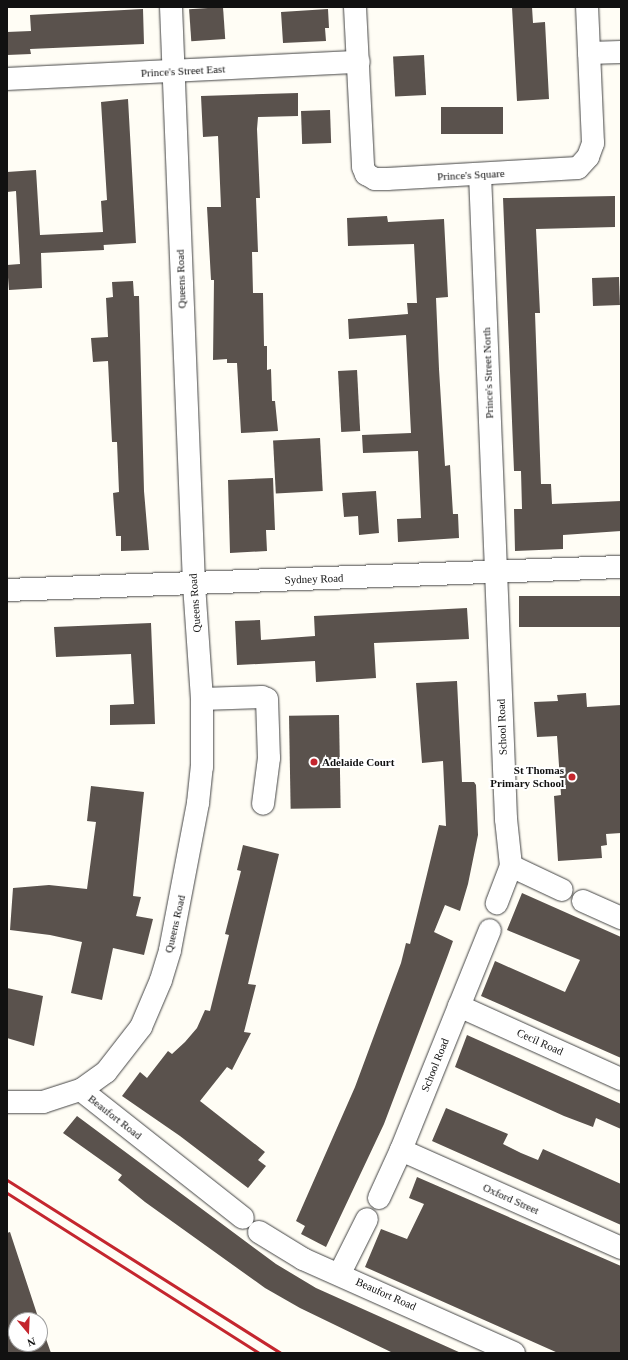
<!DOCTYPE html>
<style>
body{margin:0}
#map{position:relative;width:628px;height:1360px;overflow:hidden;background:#fffdf5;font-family:Georgia,serif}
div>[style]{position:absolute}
.building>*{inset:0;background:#5a524d;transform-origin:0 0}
.roads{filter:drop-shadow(0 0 1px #444) drop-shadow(0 0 1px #444)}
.minor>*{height:22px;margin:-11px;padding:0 11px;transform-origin:11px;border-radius:11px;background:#fff}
.rail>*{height:3px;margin:-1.5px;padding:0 1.5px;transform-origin:1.5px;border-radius:1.5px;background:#c4262e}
.dots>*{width:11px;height:11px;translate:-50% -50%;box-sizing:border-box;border:2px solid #fff;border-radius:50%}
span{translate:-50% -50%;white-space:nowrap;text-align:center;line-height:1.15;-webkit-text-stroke:4px #fff;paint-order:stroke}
.street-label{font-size:11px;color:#111}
.poi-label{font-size:11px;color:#111;font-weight:700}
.left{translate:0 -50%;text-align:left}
.right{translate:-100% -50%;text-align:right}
.frame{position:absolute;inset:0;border:8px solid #111;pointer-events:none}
.north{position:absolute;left:8px;top:1312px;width:40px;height:40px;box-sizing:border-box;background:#fff;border:1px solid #a0a0a0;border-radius:50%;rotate:161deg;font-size:11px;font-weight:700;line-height:16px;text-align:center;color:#111}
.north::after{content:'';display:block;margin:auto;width:14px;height:18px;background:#c4262e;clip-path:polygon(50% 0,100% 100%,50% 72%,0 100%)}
</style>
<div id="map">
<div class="building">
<div style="left:223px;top:7px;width:32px;height:34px;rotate:86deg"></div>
<div style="clip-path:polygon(512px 7px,532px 7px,533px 23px,545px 22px,549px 99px,517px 101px)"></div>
<div style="clip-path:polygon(143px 9px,144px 44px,30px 49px,31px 54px,7px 55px,7px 32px,31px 31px,30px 15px)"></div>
<div style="clip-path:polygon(328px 9px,329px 28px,325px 28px,326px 41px,283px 43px,281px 12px)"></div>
<div style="left:424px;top:55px;width:40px;height:31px;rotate:87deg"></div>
<div style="clip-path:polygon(298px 93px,298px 116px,258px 117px,257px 129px,260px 198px,256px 198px,258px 252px,252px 252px,253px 293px,263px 293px,264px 346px,267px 346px,267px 370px,271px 369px,272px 401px,275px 401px,278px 431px,241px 433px,237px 363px,227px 363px,227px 359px,213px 360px,214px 280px,211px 280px,207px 207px,221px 207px,218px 136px,203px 137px,201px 96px)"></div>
<div style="clip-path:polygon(128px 99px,136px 243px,103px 245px,103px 237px,104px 250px,41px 253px,42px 288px,9px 290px,7px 265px,20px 264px,16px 191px,7px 192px,7px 172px,36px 170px,40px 235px,103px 232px,101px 201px,107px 200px,101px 102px)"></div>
<div style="left:503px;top:107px;width:27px;height:62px;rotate:90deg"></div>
<div style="left:330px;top:110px;width:33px;height:29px;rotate:88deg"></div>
<div style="clip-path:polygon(615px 196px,615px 227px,536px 229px,540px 313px,535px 313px,541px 484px,551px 484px,552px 504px,621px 501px,621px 531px,563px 535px,563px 549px,515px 551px,514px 509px,522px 509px,521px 471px,514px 471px,503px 198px)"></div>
<div style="clip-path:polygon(387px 216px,388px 222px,444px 219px,448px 297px,436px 298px,439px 369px,445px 466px,450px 465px,453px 514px,458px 514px,459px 538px,398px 542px,397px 519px,421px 518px,418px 451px,363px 453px,362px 435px,411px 433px,406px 335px,349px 339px,348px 319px,408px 314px,407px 303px,417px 303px,414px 244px,348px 246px,347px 218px)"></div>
<div style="left:619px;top:277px;width:28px;height:27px;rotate:88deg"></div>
<div style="clip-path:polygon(133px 281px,134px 296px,139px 296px,144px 491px,149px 550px,121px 551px,121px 536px,116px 536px,113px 493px,119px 492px,117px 442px,112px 442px,108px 361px,93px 362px,91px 338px,108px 337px,106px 298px,113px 297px,112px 282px)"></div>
<div style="left:357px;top:370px;width:61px;height:19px;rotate:87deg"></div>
<div style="left:320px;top:438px;width:53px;height:47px;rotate:87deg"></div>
<div style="clip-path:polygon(273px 478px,275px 530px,266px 530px,267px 551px,230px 553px,228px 480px)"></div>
<div style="clip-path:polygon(376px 491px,379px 533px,359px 535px,358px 516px,344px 517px,342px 493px)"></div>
<div style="left:621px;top:596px;width:31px;height:102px;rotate:90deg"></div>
<div style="clip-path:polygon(467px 608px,469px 639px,374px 643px,376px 678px,316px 682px,315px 661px,237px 665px,235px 621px,260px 620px,261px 640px,315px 636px,314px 616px)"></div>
<div style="clip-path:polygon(151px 623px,155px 724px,110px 725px,110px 705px,134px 704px,131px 654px,56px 657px,54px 627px)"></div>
<div style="clip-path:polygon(457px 681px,462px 782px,474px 782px,476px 785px,478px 835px,468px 884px,460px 911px,445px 905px,434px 932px,453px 941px,448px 955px,384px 1124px,326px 1247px,301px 1234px,305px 1226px,296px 1221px,355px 1087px,401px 963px,406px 943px,410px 944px,439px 825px,446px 826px,443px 761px,422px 763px,416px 683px)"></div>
<div style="clip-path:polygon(586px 693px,587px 707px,621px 705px,621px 833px,606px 834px,607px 845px,601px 846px,602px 858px,558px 861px,554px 796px,561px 795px,557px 736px,537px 737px,534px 702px,558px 701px,557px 695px)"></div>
<div style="left:339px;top:715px;width:93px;height:50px;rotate:89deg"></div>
<div style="clip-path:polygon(91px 786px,144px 792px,133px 896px,141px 897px,136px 916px,153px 919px,144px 955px,113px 948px,102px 1000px,71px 993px,82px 942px,50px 935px,10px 930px,13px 888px,49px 885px,87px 889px,96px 822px,87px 821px)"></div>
<div style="clip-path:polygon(243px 845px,279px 854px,248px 984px,256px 985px,244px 1032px,251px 1033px,232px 1070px,227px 1067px,200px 1101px,265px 1152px,258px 1160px,266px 1166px,248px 1188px,180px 1136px,122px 1096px,140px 1072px,147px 1078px,168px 1051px,172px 1054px,185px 1042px,197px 1028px,205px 1010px,210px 1011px,229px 935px,225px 934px,241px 871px,237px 870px)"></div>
<div style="clip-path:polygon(522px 893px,621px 937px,621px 1058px,481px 996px,495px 961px,565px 992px,580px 960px,507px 930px)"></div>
<div style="clip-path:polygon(7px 988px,43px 996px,34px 1046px,7px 1038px)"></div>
<div style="clip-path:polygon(467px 1035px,621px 1104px,621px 1129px,596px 1118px,593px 1127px,564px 1116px,455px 1067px)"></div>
<div style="clip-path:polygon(446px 1108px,508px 1134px,503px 1144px,521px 1153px,538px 1160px,543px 1149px,621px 1184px,621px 1225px,432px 1141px)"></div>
<div style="clip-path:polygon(77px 1116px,276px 1264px,316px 1288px,461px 1353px,393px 1353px,300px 1308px,265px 1288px,145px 1202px,118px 1180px,122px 1175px,63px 1133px)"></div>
<div style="clip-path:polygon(417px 1177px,621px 1266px,621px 1353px,558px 1353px,365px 1267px,381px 1229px,407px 1239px,424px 1204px,409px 1198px)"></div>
<div style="clip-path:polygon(10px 1232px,39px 1320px,16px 1320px,16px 1344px,40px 1344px,40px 1322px,51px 1353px,7px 1353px,7px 1233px)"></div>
</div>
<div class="roads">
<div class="minor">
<div style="left:355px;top:7px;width:160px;rotate:87.1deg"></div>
<div style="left:363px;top:167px;width:8px;rotate:67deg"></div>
<div style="left:366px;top:174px;width:10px;rotate:29deg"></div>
<div style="left:375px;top:179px;width:12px"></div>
<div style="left:387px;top:179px;width:191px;rotate:-3.3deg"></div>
<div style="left:578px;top:168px;width:15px;rotate:-48deg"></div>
<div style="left:588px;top:157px;width:15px;rotate:-70deg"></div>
<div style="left:593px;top:143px;width:136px;rotate:-92.5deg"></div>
<div style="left:589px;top:53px;width:32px;rotate:-2deg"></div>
<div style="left:7px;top:79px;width:352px;rotate:-2.8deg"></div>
<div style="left:480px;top:174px;width:646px;rotate:87.69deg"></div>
<div style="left:506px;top:819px;width:47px;rotate:83.9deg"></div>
<div style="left:511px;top:866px;width:40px;rotate:111deg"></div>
<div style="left:7px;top:590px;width:614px;rotate:-2.15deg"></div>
<div style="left:202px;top:699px;width:60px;rotate:-1.9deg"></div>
<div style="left:262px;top:697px;width:5px;rotate:22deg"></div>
<div style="left:267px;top:699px;width:59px;rotate:88.1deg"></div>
<div style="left:269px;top:758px;width:46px;rotate:97.4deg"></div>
<div style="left:511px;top:866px;width:56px;rotate:25.2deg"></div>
<div style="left:583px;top:901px;width:42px;rotate:24.1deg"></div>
<div style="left:459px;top:1006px;width:178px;rotate:24.3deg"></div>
<div style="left:81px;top:1090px;width:206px;rotate:38.3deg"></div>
<div style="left:7px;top:1102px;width:36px"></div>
<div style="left:43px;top:1102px;width:40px;rotate:-18deg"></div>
<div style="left:81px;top:1090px;width:31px;rotate:-36deg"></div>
<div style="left:106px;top:1072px;width:57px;rotate:-52.1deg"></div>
<div style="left:141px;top:1027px;width:51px;rotate:-66.9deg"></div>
<div style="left:161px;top:980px;width:31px;rotate:-73deg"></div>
<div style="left:170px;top:950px;width:150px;rotate:-79.2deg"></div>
<div style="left:198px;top:803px;width:36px;rotate:-84deg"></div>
<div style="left:202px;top:767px;width:68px;rotate:-90deg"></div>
<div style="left:202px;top:699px;width:115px;rotate:-94deg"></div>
<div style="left:194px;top:584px;width:577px;rotate:-92.28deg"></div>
<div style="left:401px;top:1150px;width:241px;rotate:24deg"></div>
<div style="left:379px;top:1198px;width:53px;rotate:-65.4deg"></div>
<div style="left:401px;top:1150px;width:237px;rotate:-68deg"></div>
<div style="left:259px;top:1232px;width:52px;rotate:31.5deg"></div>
<div style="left:303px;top:1259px;width:231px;rotate:24deg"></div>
<div style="left:340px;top:1273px;width:60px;rotate:-63.4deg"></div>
</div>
</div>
<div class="rail">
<div style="left:7px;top:1180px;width:324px;rotate:32.3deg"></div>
<div style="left:7px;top:1193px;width:299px;rotate:32.4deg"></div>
</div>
<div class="dots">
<div style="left:314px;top:762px;background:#c4262e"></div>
<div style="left:572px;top:777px;background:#c4262e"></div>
</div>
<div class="street-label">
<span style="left:183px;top:71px;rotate:-3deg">Prince's Street East</span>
<span style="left:471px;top:175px;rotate:-3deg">Prince's Square</span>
<span style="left:181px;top:279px;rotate:-92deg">Queens Road</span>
<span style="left:488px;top:373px;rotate:-92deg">Prince's Street North</span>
<span style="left:314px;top:579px;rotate:-2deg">Sydney Road</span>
<span style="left:195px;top:603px;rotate:-94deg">Queens Road</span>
<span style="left:502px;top:727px;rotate:-92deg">School Road</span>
<span style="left:175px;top:924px;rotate:-77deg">Queens Road</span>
<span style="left:540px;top:1042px;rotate:24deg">Cecil Road</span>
<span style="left:435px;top:1065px;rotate:-68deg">School Road</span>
<span style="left:115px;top:1117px;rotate:38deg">Beaufort Road</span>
<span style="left:511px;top:1199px;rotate:24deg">Oxford Street</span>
<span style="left:386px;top:1294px;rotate:24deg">Beaufort Road</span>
</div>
<div class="poi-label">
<span class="left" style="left:322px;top:762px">Adelaide Court</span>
<span class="right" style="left:564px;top:777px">St Thomas<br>Primary School</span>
</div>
<div class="frame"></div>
<div class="north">N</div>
</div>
